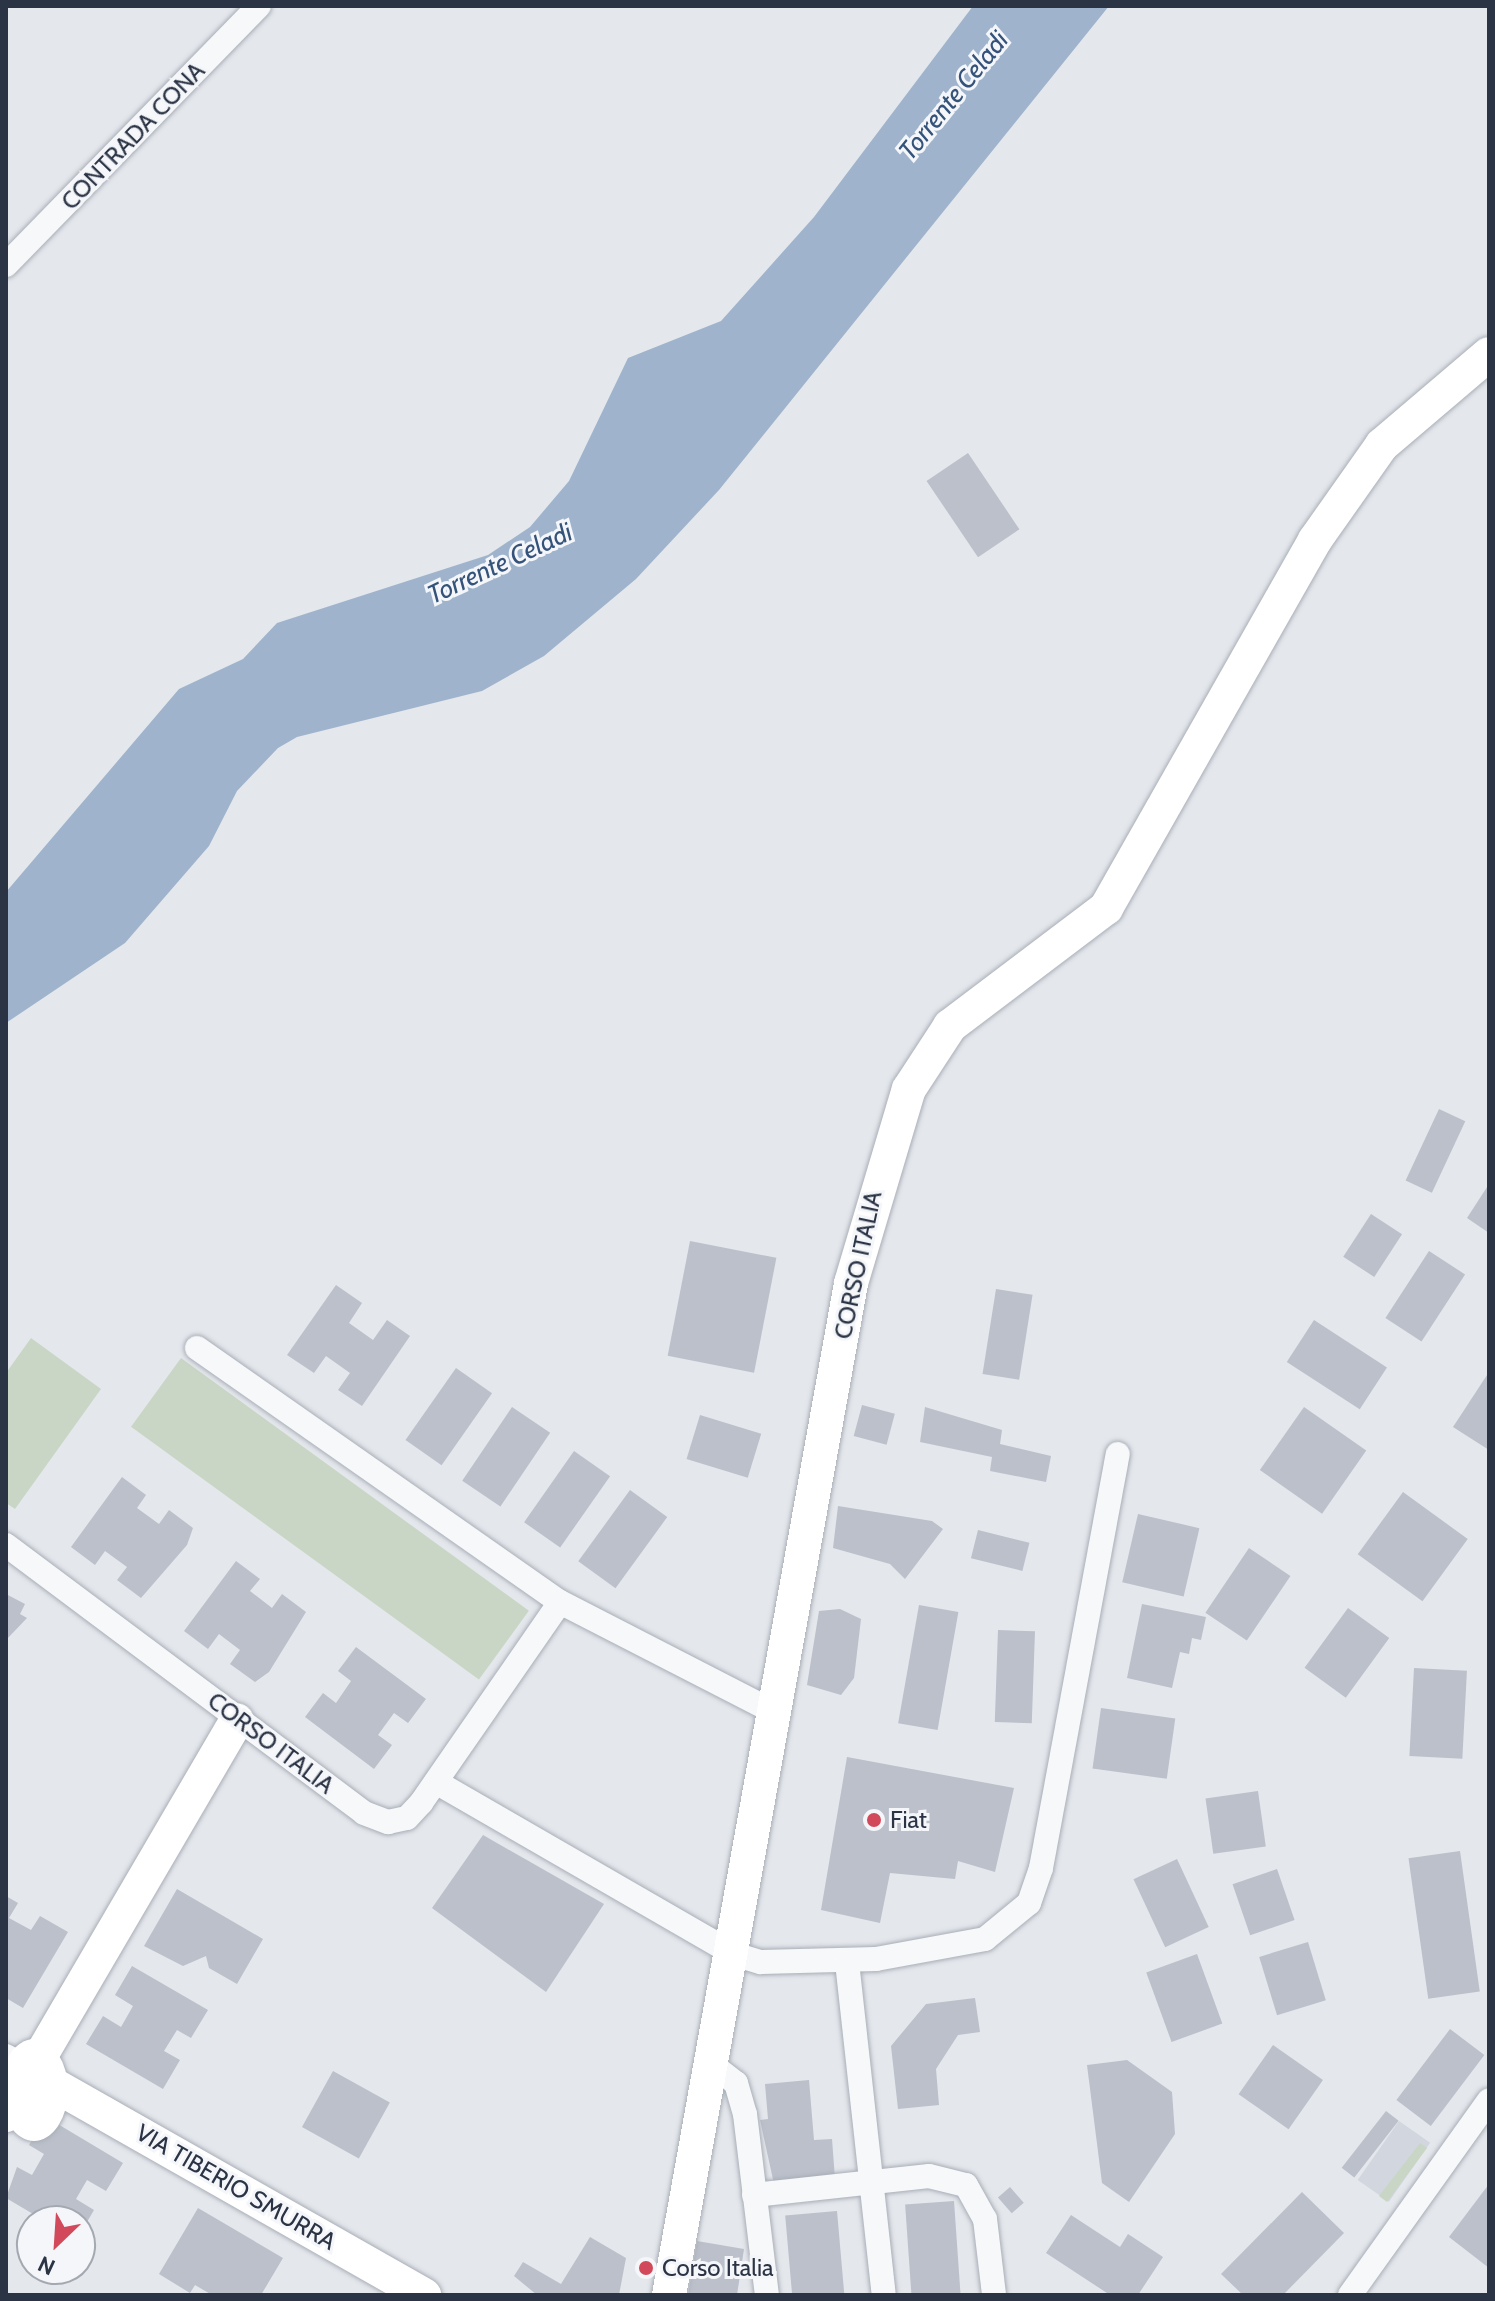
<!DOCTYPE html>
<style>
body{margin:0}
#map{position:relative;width:1495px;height:2301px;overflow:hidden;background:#e4e7ec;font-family:Cabin,sans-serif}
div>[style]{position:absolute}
.built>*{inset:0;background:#d2d6de;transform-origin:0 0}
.green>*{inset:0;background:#c9d6c5;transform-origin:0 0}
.water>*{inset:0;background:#9fb4cc}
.building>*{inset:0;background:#bbc0ca;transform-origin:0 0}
.roads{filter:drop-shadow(0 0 2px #a9aeb7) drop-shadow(0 0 2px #a9aeb7)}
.street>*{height:24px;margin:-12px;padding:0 12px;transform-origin:12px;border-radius:12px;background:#f7f8fa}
.secondary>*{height:34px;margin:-17px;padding:0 17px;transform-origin:17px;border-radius:17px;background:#fff}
.secondary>.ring{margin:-17px;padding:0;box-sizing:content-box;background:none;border:34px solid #fff;border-radius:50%}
.dots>*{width:22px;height:22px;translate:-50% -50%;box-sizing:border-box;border:4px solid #f4f6f9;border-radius:50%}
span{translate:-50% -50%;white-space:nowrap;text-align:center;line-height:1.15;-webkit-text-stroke:6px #f4f6f9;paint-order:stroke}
.street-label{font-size:24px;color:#2b3445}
.poi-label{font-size:24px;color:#2b3445}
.left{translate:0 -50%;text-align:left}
.water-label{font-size:26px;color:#34527a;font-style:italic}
.frame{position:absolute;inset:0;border:8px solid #2b3445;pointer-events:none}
.north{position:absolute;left:16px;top:2205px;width:80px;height:80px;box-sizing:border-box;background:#f4f6f9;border:2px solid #a4a8b1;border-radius:50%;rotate:205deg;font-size:22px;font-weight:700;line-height:32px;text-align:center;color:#2b3445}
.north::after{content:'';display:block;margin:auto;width:28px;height:36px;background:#d1495b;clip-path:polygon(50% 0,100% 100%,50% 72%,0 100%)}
</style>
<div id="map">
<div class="built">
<div style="left:1399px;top:2121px;width:38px;height:72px;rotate:35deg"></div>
</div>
<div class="green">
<div style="clip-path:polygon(31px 1338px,101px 1389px,15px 1509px,6px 1503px,6px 1373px)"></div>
<div style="left:181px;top:1358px;width:430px;height:85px;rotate:36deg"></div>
<div style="clip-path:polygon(1420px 2143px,1427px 2148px,1387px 2202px,1379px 2196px)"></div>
</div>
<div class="water">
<div style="clip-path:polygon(973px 6px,1109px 6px,719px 490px,636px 579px,544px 656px,482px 691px,297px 737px,278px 748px,237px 791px,209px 846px,125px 943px,6px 1023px,6px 892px,179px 689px,243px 659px,277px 623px,488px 555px,530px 527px,569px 481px,628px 358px,721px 321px,814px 217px)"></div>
</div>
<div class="building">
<div style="left:968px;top:453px;width:92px;height:50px;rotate:56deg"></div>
<div style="left:1439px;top:1109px;width:29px;height:79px;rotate:25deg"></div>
<div style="clip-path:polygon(1489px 1184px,1489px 1233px,1467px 1218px)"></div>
<div style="left:1371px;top:1214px;width:37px;height:51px;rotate:33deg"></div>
<div style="left:690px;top:1241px;width:88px;height:117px;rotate:11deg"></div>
<div style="left:1429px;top:1251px;width:43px;height:80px;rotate:33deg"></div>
<div style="clip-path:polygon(336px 1285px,362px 1303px,349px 1323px,373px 1340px,387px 1320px,410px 1336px,362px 1406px,338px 1390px,350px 1373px,326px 1356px,314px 1373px,287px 1355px)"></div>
<div style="left:996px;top:1289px;width:37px;height:86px;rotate:9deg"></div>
<div style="left:1314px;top:1320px;width:87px;height:50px;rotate:33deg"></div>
<div style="left:456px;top:1368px;width:44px;height:88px;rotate:35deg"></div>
<div style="clip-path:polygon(1489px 1372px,1489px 1450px,1453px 1427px)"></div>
<div style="left:862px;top:1405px;width:34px;height:32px;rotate:15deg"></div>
<div style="left:512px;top:1407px;width:46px;height:89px;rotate:34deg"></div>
<div style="clip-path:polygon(925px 1407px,1002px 1430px,1000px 1444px,1051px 1456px,1046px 1482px,990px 1471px,992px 1457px,920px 1442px)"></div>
<div style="left:1304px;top:1407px;width:76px;height:77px;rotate:35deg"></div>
<div style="left:700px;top:1415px;width:64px;height:46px;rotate:17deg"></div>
<div style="left:574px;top:1451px;width:44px;height:87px;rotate:35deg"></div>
<div style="clip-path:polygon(122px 1477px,146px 1495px,137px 1508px,159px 1524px,169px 1510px,193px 1528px,187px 1545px,141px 1598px,117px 1580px,127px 1567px,105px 1551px,95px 1565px,71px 1547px)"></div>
<div style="left:630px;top:1490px;width:46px;height:88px;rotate:36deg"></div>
<div style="left:1403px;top:1492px;width:80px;height:77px;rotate:36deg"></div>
<div style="clip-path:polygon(838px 1506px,932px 1521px,943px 1529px,905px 1579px,890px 1564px,833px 1548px)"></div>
<div style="left:1138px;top:1514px;width:63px;height:70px;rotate:13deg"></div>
<div style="left:978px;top:1530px;width:53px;height:29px;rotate:14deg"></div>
<div style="left:1249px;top:1548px;width:50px;height:78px;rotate:34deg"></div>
<div style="clip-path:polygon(236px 1561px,260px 1579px,250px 1591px,272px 1608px,282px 1594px,306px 1612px,269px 1672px,255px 1682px,230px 1664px,240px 1650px,219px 1634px,208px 1649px,184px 1631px)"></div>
<div style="clip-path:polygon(6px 1594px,25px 1604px,20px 1614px,27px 1618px,6px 1640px)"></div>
<div style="clip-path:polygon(1142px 1604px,1206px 1617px,1201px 1640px,1192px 1638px,1189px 1654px,1180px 1652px,1172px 1688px,1127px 1678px)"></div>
<div style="left:919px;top:1605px;width:40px;height:120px;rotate:10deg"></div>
<div style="left:1348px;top:1608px;width:51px;height:74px;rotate:36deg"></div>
<div style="clip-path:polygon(840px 1609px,861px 1619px,854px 1678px,841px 1695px,807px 1685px,819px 1611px)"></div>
<div style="left:998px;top:1630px;width:37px;height:92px;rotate:2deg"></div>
<div style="clip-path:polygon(356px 1647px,426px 1699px,408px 1723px,394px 1713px,378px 1735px,392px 1745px,374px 1769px,305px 1717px,323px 1693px,336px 1703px,351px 1681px,338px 1671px)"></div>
<div style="left:1414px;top:1668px;width:53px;height:88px;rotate:3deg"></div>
<div style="left:1101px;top:1708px;width:75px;height:61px;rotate:8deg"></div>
<div style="clip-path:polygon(847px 1757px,1014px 1788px,995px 1872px,958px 1861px,955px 1879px,890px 1873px,880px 1923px,821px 1910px)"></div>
<div style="left:1258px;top:1791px;width:56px;height:53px;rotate:82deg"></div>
<div style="clip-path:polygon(483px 1835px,604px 1904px,546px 1992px,432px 1908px)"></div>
<div style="left:1460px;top:1851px;width:142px;height:52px;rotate:82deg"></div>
<div style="left:1177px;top:1859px;width:75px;height:48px;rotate:65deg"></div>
<div style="left:1277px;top:1869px;width:54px;height:47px;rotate:71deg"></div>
<div style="clip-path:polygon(177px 1889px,263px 1939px,237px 1984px,209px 1968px,206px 1956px,183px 1966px,144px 1946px)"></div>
<div style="clip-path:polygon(6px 1896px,18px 1903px,9px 1918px,31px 1930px,40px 1916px,68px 1932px,23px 2008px,6px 1998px)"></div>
<div style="left:1308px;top:1942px;width:61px;height:51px;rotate:73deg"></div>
<div style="left:1197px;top:1954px;width:74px;height:54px;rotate:70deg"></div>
<div style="clip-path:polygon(132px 1966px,208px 2010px,191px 2038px,177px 2030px,164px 2051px,180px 2060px,163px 2089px,86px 2044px,103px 2016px,121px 2027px,133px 2006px,115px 1995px)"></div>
<div style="clip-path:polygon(975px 1998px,980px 2032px,958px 2035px,936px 2069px,939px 2105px,898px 2109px,891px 2046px,926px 2004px)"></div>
<div style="left:1450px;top:2029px;width:43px;height:89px;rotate:37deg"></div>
<div style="left:1273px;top:2045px;width:61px;height:60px;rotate:35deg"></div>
<div style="clip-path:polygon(1127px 2060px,1172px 2092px,1175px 2134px,1129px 2202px,1102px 2183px,1087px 2065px)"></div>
<div style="left:333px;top:2071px;width:65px;height:64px;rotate:29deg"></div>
<div style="clip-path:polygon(809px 2080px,814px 2140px,832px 2139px,835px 2179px,774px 2184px,760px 2120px,768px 2119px,765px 2084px)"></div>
<div style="left:1386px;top:2111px;width:16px;height:72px;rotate:38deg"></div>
<div style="clip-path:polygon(46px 2117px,123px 2163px,106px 2191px,87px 2180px,76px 2199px,94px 2210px,80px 2234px,80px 2221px,45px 2221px,6px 2198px,17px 2167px,32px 2175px,44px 2154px,29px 2145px)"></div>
<div style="clip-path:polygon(1489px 2184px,1489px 2268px,1449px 2237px)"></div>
<div style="left:1010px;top:2187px;width:21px;height:16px;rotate:49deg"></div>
<div style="clip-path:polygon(1302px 2192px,1344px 2233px,1283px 2295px,1243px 2295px,1221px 2274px)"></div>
<div style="left:954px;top:2201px;width:94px;height:49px;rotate:86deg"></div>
<div style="clip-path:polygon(198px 2208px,283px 2258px,261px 2295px,212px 2295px,195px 2285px,190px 2293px,159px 2274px)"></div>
<div style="left:837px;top:2211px;width:84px;height:52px;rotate:85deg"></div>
<div style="clip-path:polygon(1071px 2215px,1120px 2247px,1128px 2234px,1163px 2257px,1138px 2295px,1110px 2295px,1046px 2253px)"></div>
<div style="clip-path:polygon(590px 2237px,626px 2258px,619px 2295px,537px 2295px,514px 2276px,523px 2262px,561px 2284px)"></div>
<div style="clip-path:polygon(697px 2241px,744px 2249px,737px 2295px,688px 2295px)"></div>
</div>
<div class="roads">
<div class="street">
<div style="left:6px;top:265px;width:362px;rotate:-45.7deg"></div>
<div style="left:197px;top:1348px;width:443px;rotate:35deg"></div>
<div style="left:560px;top:1602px;width:241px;rotate:27.2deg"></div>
<div style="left:6px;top:1545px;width:447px;rotate:36.8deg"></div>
<div style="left:364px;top:1813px;width:26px;rotate:21deg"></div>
<div style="left:388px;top:1822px;width:19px;rotate:-12deg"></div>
<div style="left:407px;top:1818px;width:21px;rotate:-47deg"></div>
<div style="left:421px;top:1803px;width:244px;rotate:-55.3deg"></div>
<div style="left:436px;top:1782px;width:344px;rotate:30deg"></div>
<div style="left:734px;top:1954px;width:28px;rotate:17deg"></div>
<div style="left:761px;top:1962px;width:115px;rotate:-1.5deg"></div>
<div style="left:876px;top:1959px;width:111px;rotate:-10.4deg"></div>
<div style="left:985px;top:1939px;width:57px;rotate:-39.3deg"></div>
<div style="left:1029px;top:1903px;width:37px;rotate:-71deg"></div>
<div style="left:1041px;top:1868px;width:421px;rotate:-79.5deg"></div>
<div style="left:847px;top:1962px;width:335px;rotate:83.7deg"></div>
<div style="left:6px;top:2056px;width:15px;rotate:28deg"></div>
<div style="left:710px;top:2063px;width:33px;rotate:38deg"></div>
<div style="left:736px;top:2083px;width:32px;rotate:74deg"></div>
<div style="left:745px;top:2114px;width:182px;rotate:83.1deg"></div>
<div style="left:754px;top:2195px;width:176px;rotate:-6.2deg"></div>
<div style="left:929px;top:2176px;width:38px;rotate:14deg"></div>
<div style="left:966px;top:2185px;width:39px;rotate:61deg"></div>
<div style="left:985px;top:2219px;width:77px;rotate:83.2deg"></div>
<div style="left:1350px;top:2295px;width:239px;rotate:-54.5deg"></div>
</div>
<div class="secondary">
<div class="ring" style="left:17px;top:2056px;width:-2px;height:-2px"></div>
<div style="left:40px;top:2057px;width:390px;rotate:-59.7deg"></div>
<div style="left:47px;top:2081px;width:434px;rotate:29.6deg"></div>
<div style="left:6px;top:2115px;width:34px;rotate:-60deg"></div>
<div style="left:669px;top:2295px;width:1028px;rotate:-79.8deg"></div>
<div style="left:851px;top:1283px;width:202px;rotate:-73.4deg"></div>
<div style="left:909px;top:1089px;width:75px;rotate:-56.9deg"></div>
<div style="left:950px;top:1026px;width:196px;rotate:-37.1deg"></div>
<div style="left:1106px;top:908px;width:423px;rotate:-60.4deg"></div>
<div style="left:1315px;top:540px;width:116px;rotate:-54.8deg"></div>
<div style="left:1382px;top:445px;width:140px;rotate:-40.4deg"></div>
</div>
</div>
<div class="dots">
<div style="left:874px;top:1820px;background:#d1495b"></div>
<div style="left:646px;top:2268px;background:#d1495b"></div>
</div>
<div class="street-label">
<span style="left:133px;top:136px;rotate:-46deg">CONTRADA CONA</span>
<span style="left:858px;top:1265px;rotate:-78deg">CORSO ITALIA</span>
<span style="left:271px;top:1743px;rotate:37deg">CORSO ITALIA</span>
<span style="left:236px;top:2187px;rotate:30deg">VIA TIBERIO SMURRA</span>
</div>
<div class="poi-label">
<span class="left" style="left:890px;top:1820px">Fiat</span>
<span class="left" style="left:662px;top:2268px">Corso Italia</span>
</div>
<div class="water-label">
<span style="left:954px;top:96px;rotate:-51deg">Torrente Celadi</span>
<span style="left:500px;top:564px;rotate:-25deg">Torrente Celadi</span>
</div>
<div class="frame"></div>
<div class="north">N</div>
</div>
